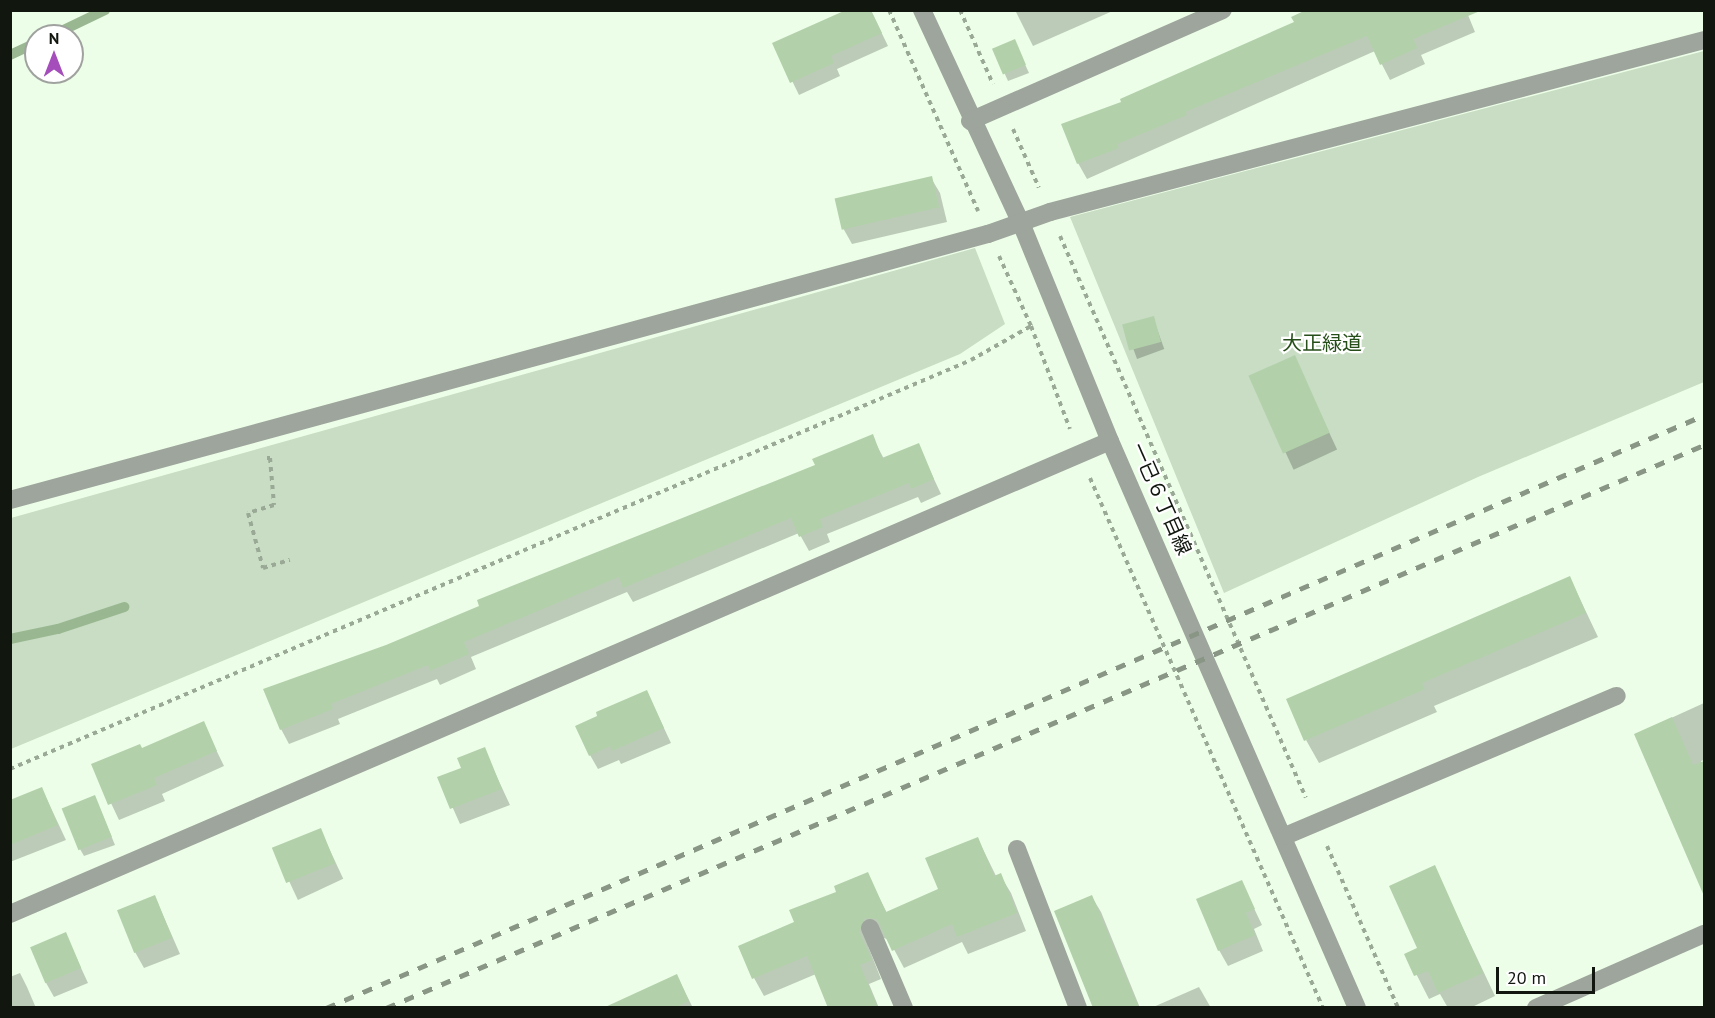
<!DOCTYPE html>
<meta charset="utf-8">
<style>
body{margin:0}
#map{position:relative;width:1715px;height:1018px;overflow:hidden;background:#ecfee7;font-family:"PT Sans","Noto Sans JP",sans-serif}
div>[style]{position:absolute}
.green>*{inset:0;background:#c8ddc3}
.shadow>*{inset:0;background:#0003;transform-origin:0 0}
.stream>*{height:10px;margin:-5px;padding:0 5px;transform-origin:5px;border-radius:5px;background:#99b891}
.building>*{inset:0;background:#b2d1aa;transform-origin:0 0}
.path>*{height:4px;margin-top:-2px;transform-origin:0;background:repeating-linear-gradient(90deg,#9aa896 0 4.5px,transparent 0 9px)}
.minor>*{height:18px;margin:-9px;padding:0 9px;transform-origin:9px;border-radius:9px;background:#9ea59c}
.rail>*{height:4.5px;margin-top:-2.25px;transform-origin:0;background:repeating-linear-gradient(90deg,#899686 0 10px,transparent 0 20px)}
span{translate:-50% -50%;white-space:nowrap;text-align:center;line-height:1.15;-webkit-text-stroke:4.5px #fff;paint-order:stroke}
.park-label{font-size:20px;color:#254e19}
.street-label{font-size:20px;color:#11170f}
.frame{position:absolute;inset:0;border:12px solid #11170f;pointer-events:none}
.north{position:absolute;left:24px;top:24px;width:60px;height:60px;box-sizing:border-box;background:#fff;border:2px solid #a0a29f;border-radius:50%;rotate:0deg;font-size:16px;font-weight:700;line-height:24px;text-align:center;color:#11170f}
.north::after{content:'';display:block;margin:auto;width:21px;height:27px;background:#a44dbb;clip-path:polygon(50% 0,100% 100%,50% 72%,0 100%)}
.scale{position:absolute;left:1496px;top:967px;width:99px;height:27px;box-sizing:border-box;border:3px solid #11170f;border-top:0;padding-left:8px;font-size:18px;line-height:21px;white-space:nowrap;color:#11170f;-webkit-text-stroke:4px #fff;paint-order:stroke}
</style>
<div id="map">
<div class="green">
<div style="clip-path:polygon(1704px 51px,1704px 382px,1478px 477px,1224px 593px,1070px 217px)"></div>
<div style="clip-path:polygon(975px 248px,1005px 324px,960px 354px,11px 749px,11px 518px)"></div>
</div>
<div class="shadow">
<div style="clip-path:polygon(1015px 10px,1115px 10px,1033px 46px)"></div>
<div style="clip-path:polygon(1321px 10px,1479px 10px,1468px 15px,1475px 32px,1421px 55px,1425px 64px,1390px 80px,1375px 51px,1087px 179px,1078px 163px,1123px 103px)"></div>
<div style="clip-path:polygon(873px 15px,888px 46px,837px 69px,840px 76px,799px 95px,774px 44px)"></div>
<div style="clip-path:polygon(1018px 49px,1029px 73px,1008px 81px,994px 50px)"></div>
<div style="clip-path:polygon(931px 178px,940px 193px,947px 222px,852px 244px,843px 228px)"></div>
<div style="left:1153px;top:318px;width:33px;height:29px;rotate:70deg"></div>
<div style="left:1294px;top:357px;width:102px;height:48px;rotate:65deg"></div>
<div style="clip-path:polygon(872px 436px,884px 459px,918px 445px,941px 494px,921px 503px,918px 497px,827px 534px,830px 542px,809px 551px,799px 533px,633px 602px,627px 592px,471px 657px,476px 669px,440px 685px,437px 679px,338px 719px,340px 724px,289px 744px,281px 729px,387px 647px,817px 466px)"></div>
<div style="clip-path:polygon(1570px 578px,1598px 637px,1434px 706px,1437px 712px,1319px 763px,1306px 740px)"></div>
<div style="clip-path:polygon(647px 692px,671px 743px,621px 764px,619px 760px,598px 769px,590px 755px)"></div>
<div style="clip-path:polygon(1704px 703px,1704px 760px,1701px 761px,1704px 771px,1704px 888px,1636px 734px)"></div>
<div style="clip-path:polygon(203px 723px,224px 766px,162px 794px,165px 801px,119px 820px,93px 765px,142px 750px)"></div>
<div style="clip-path:polygon(484px 749px,510px 805px,460px 824px,439px 777px,463px 769px)"></div>
<div style="clip-path:polygon(42px 789px,66px 840px,10px 862px,10px 802px)"></div>
<div style="clip-path:polygon(98px 804px,115px 845px,84px 856px,80px 849px)"></div>
<div style="left:320px;top:829px;width:55px;height:50px;rotate:65deg"></div>
<div style="clip-path:polygon(978px 839px,996px 876px,1000px 875px,1011px 893px,1026px 931px,968px 954px,962px 942px,904px 968px,889px 940px,877px 935px,868px 946px,881px 979px,869px 984px,879px 1008px,831px 1008px,816px 974px,764px 996px,754px 978px,796px 923px,867px 874px,887px 913px,940px 890px)"></div>
<div style="clip-path:polygon(1434px 867px,1495px 996px,1470px 1008px,1448px 1008px,1440px 994px,1429px 999px,1406px 954px,1419px 948px)"></div>
<div style="clip-path:polygon(1241px 881px,1262px 925px,1254px 929px,1263px 951px,1228px 966px,1219px 950px)"></div>
<div style="clip-path:polygon(155px 897px,180px 954px,144px 968px,135px 952px)"></div>
<div style="clip-path:polygon(1092px 897px,1101px 912px,1140px 1008px,1095px 1008px)"></div>
<div style="clip-path:polygon(65px 933px,88px 983px,54px 997px,45px 981px)"></div>
<div style="clip-path:polygon(20px 973px,27px 987px,36px 1008px,10px 1008px,10px 977px)"></div>
<div style="clip-path:polygon(677px 976px,693px 1008px,606px 1008px)"></div>
<div style="clip-path:polygon(1199px 987px,1211px 1008px,1151px 1008px)"></div>
</div>
<div class="stream">
<div style="left:51px;top:36px;width:60px;rotate:-25.7deg"></div>
<div style="left:10px;top:55px;width:29px;rotate:-25deg"></div>
<div style="left:10px;top:639px;width:49px;rotate:-11.8deg"></div>
<div style="left:58px;top:629px;width:70px;rotate:-18.4deg"></div>
</div>
<div class="building">
<div style="clip-path:polygon(846px 10px,871px 10px,882px 33px,831px 56px,834px 63px,790px 83px,772px 43px)"></div>
<div style="clip-path:polygon(1306px 10px,1480px 11px,1413px 39px,1417px 48px,1380px 65px,1367px 36px,1185px 112px,1187px 115px,1117px 144px,1119px 148px,1077px 164px,1061px 124px,1121px 102px,1120px 99px,1294px 22px,1291px 17px)"></div>
<div style="left:1015px;top:39px;width:28px;height:25px;rotate:67deg"></div>
<div style="left:932px;top:176px;width:32px;height:100px;rotate:77deg"></div>
<div style="left:1154px;top:316px;width:27px;height:33px;rotate:75deg"></div>
<div style="left:1295px;top:355px;width:85px;height:51px;rotate:66deg"></div>
<div style="clip-path:polygon(873px 434px,882px 458px,919px 443px,934px 479px,911px 489px,909px 483px,820px 519px,823px 527px,799px 537px,791px 518px,623px 588px,619px 577px,464px 642px,469px 654px,430px 671px,428px 665px,331px 704px,333px 709px,280px 730px,263px 689px,386px 645px,479px 606px,477px 600px,815px 465px,812px 459px)"></div>
<div style="clip-path:polygon(1570px 576px,1586px 613px,1422px 683px,1425px 689px,1304px 741px,1286px 699px)"></div>
<div style="clip-path:polygon(647px 690px,664px 728px,612px 751px,610px 746px,589px 756px,575px 726px,597px 716px,596px 712px)"></div>
<div style="clip-path:polygon(1672px 717px,1693px 765px,1704px 761px,1704px 896px,1634px 734px)"></div>
<div style="clip-path:polygon(204px 721px,217px 751px,154px 778px,157px 785px,108px 805px,91px 764px,140px 744px,142px 748px)"></div>
<div style="clip-path:polygon(485px 747px,502px 789px,450px 809px,437px 777px,461px 768px,457px 758px)"></div>
<div style="clip-path:polygon(42px 787px,58px 825px,10px 845px,10px 800px)"></div>
<div style="left:95px;top:795px;width:45px;height:36px;rotate:68deg"></div>
<div style="left:321px;top:828px;width:38px;height:53px;rotate:68deg"></div>
<div style="clip-path:polygon(978px 837px,994px 876px,1001px 873px,1017px 913px,957px 937px,952px 924px,892px 951px,877px 919px,865px 918px,859px 932px,872px 960px,860px 965px,878px 1008px,828px 1008px,807px 956px,752px 979px,738px 946px,794px 922px,789px 910px,836px 892px,834px 886px,868px 872px,886px 912px,938px 889px,925px 858px)"></div>
<div style="clip-path:polygon(1435px 865px,1483px 973px,1438px 993px,1428px 971px,1414px 976px,1404px 954px,1417px 948px,1389px 886px)"></div>
<div style="clip-path:polygon(1242px 880px,1255px 909px,1246px 913px,1255px 935px,1218px 951px,1196px 899px)"></div>
<div style="left:155px;top:895px;width:46px;height:41px;rotate:68deg"></div>
<div style="clip-path:polygon(1092px 895px,1116px 953px,1139px 1008px,1093px 1008px,1054px 911px)"></div>
<div style="left:66px;top:932px;width:39px;height:39px;rotate:67deg"></div>
<div style="clip-path:polygon(677px 974px,689px 1001px,674px 1008px,603px 1008px)"></div>
</div>
<div class="path">
<div style="left:889px;top:10px;width:220px;rotate:66.1deg"></div>
<div style="left:960px;top:10px;width:81px;rotate:66deg"></div>
<div style="left:1013px;top:129px;width:64px;rotate:66.2deg"></div>
<div style="left:1060px;top:236px;width:613px;rotate:66.36deg"></div>
<div style="left:999px;top:256px;width:77px;rotate:65.4deg"></div>
<div style="left:1031px;top:326px;width:110px;rotate:69.3deg"></div>
<div style="left:267px;top:458px;width:3px"></div>
<div style="left:270px;top:458px;width:47px;rotate:85.1deg"></div>
<div style="left:274px;top:505px;width:27px;rotate:163deg"></div>
<div style="left:248px;top:513px;width:57px;rotate:74.7deg"></div>
<div style="left:263px;top:568px;width:28px;rotate:-17deg"></div>
<div style="left:1090px;top:478px;width:579px;rotate:66.27deg"></div>
<div style="left:10px;top:769px;width:1044px;rotate:-23.05deg"></div>
<div style="left:971px;top:360px;width:69px;rotate:-29.5deg"></div>
<div style="left:1327px;top:846px;width:177px;rotate:66.3deg"></div>
</div>
<div class="minor">
<div style="left:922px;top:10px;width:235px;rotate:65.1deg"></div>
<div style="left:1021px;top:223px;width:235px;rotate:67.8deg"></div>
<div style="left:1110px;top:441px;width:618px;rotate:66.46deg"></div>
<div style="left:970px;top:121px;width:276px;rotate:-23.7deg"></div>
<div style="left:10px;top:500px;width:1014px;rotate:-15.22deg"></div>
<div style="left:988px;top:234px;width:66px;rotate:-19.5deg"></div>
<div style="left:1050px;top:212px;width:676px;rotate:-14.73deg"></div>
<div style="left:1285px;top:836px;width:360px;rotate:-22.9deg"></div>
<div style="left:1017px;top:849px;width:170px;rotate:69deg"></div>
<div style="left:10px;top:914px;width:1197px;rotate:-23.27deg"></div>
<div style="left:870px;top:928px;width:87px;rotate:67deg"></div>
<div style="left:1536px;top:1008px;width:184px;rotate:-23.8deg"></div>
</div>
<div class="rail">
<div style="left:326px;top:1008px;width:1500px;rotate:-23.28deg"></div>
<div style="left:386px;top:1008px;width:1433px;rotate:-23.13deg"></div>
</div>
<div class="park-label">
<span style="left:1322px;top:343px">大正緑道</span>
</div>
<div class="street-label">
<span style="left:1161px;top:499px;rotate:66deg">一已６丁目線</span>
</div>
<div class="frame"></div>
<div class="north">N</div>
<div class="scale">20 m</div>
</div>
